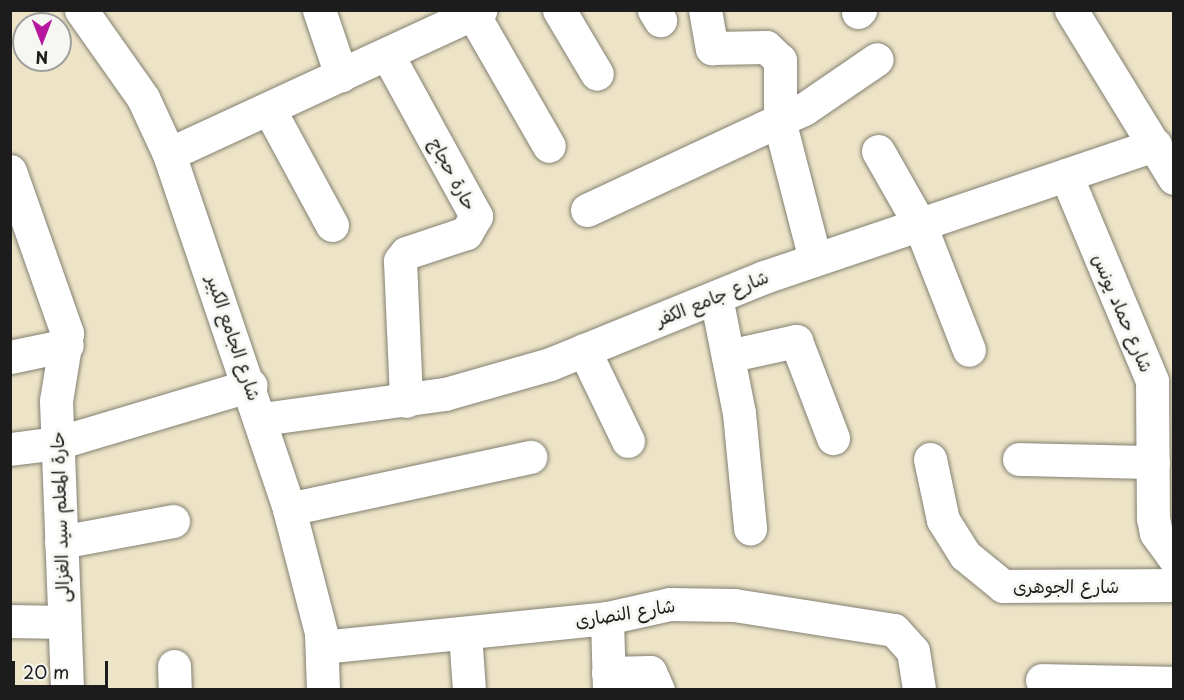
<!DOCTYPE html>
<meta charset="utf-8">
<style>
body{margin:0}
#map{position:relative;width:1184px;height:700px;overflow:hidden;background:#ede4c8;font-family:"Playpen Sans","Playpen Sans Arabic",sans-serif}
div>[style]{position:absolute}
.roads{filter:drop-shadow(0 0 2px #848072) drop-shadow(0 0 2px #848072)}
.minor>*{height:33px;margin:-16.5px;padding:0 16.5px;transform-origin:16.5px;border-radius:16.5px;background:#fff}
span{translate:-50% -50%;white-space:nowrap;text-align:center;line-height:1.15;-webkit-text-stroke:6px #f6f6f2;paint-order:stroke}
.street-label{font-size:18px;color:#1c1c1c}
.frame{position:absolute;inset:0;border:12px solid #1c1c1c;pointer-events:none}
.north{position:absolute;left:12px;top:12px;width:60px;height:60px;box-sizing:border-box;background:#f6f6f2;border:2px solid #9f9f9c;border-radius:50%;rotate:180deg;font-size:16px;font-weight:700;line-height:24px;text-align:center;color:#1c1c1c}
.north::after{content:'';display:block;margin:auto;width:21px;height:27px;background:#b5179e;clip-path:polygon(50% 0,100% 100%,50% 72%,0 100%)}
.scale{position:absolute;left:12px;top:661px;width:96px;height:27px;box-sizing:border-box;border:3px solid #1c1c1c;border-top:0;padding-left:8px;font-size:18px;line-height:21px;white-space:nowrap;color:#1c1c1c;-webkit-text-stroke:4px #f6f6f2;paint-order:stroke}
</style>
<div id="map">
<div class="roads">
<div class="minor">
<div style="left:81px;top:10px;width:108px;rotate:54.8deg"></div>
<div style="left:143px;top:98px;width:62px;rotate:65.1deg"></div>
<div style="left:169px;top:154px;width:375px;rotate:71.3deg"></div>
<div style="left:289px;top:509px;width:128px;rotate:75.5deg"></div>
<div style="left:321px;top:633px;width:57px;rotate:88deg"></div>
<div style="left:319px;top:10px;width:69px;rotate:71.3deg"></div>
<div style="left:559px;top:10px;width:74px;rotate:59.3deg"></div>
<div style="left:654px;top:10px;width:12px;rotate:59deg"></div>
<div style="left:705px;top:10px;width:39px;rotate:80deg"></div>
<div style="left:712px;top:48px;width:54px;rotate:-1.1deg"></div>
<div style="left:766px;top:47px;width:19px;rotate:43deg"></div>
<div style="left:780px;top:60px;width:64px;rotate:90deg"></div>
<div style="left:780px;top:124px;width:139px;rotate:75.5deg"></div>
<div style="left:1071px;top:10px;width:197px;rotate:58.5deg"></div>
<div style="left:858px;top:12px;width:3px;rotate:-45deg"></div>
<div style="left:473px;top:14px;width:152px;rotate:60.1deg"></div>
<div style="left:387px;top:54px;width:185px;rotate:61.2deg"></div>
<div style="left:476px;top:216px;width:20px;rotate:120deg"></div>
<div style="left:466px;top:233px;width:63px;rotate:161.6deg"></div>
<div style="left:406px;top:253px;width:10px;rotate:127deg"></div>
<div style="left:400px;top:261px;width:140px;rotate:87.5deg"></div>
<div style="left:269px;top:109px;width:132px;rotate:61.5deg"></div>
<div style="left:878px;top:151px;width:85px;rotate:60.4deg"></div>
<div style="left:920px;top:225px;width:134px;rotate:68.6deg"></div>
<div style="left:169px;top:154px;width:343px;rotate:-24.8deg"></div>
<div style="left:10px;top:171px;width:172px;rotate:70.6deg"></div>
<div style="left:67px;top:333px;width:69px;rotate:99.2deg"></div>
<div style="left:56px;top:401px;width:289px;rotate:87.8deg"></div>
<div style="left:1066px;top:175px;width:223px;rotate:67.3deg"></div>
<div style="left:1152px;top:381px;width:137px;rotate:89.6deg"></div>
<div style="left:1153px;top:518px;width:15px;rotate:79deg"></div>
<div style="left:1156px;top:533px;width:31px;rotate:54deg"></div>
<div style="left:587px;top:210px;width:239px;rotate:-25deg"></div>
<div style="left:804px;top:109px;width:88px;rotate:-34.4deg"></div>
<div style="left:716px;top:297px;width:118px;rotate:78.8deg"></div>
<div style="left:739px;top:413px;width:116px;rotate:84.5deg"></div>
<div style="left:584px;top:350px;width:101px;rotate:64.2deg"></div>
<div style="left:728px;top:356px;width:70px;rotate:-12.4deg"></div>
<div style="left:796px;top:341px;width:104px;rotate:69.1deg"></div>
<div style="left:10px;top:357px;width:58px;rotate:-11.9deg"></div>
<div style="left:262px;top:419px;width:185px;rotate:-7.8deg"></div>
<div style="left:445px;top:394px;width:109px;rotate:-15.9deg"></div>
<div style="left:550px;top:364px;width:231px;rotate:-22.1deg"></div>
<div style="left:764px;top:277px;width:413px;rotate:-18.7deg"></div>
<div style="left:10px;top:449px;width:47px;rotate:-7.3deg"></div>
<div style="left:57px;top:443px;width:202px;rotate:-16.6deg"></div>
<div style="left:930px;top:459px;width:62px;rotate:78deg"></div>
<div style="left:943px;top:520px;width:41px;rotate:57.8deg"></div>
<div style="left:965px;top:555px;width:49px;rotate:39.2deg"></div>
<div style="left:1003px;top:586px;width:171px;rotate:-0.3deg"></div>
<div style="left:1019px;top:459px;width:134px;rotate:1.3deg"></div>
<div style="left:289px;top:509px;width:247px;rotate:-12.2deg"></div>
<div style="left:61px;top:542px;width:114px;rotate:-10.6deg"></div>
<div style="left:607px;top:618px;width:72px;rotate:88.4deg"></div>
<div style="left:10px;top:621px;width:54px;rotate:1.1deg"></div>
<div style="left:465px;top:633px;width:57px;rotate:86deg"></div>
<div style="left:322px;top:647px;width:286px;rotate:-5.8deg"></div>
<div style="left:607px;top:618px;width:65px;rotate:-12.5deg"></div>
<div style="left:670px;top:604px;width:64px;rotate:0.9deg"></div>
<div style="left:734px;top:605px;width:162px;rotate:8.9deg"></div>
<div style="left:894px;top:630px;width:28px;rotate:48deg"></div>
<div style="left:913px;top:651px;width:39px;rotate:81deg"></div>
<div style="left:174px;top:666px;width:24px;rotate:88deg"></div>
<div style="left:608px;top:673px;width:42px;rotate:-1.4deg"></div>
<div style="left:650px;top:672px;width:20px;rotate:66deg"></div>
<div style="left:1042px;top:680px;width:132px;rotate:1.3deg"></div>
</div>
</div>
<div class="street-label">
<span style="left:453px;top:174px;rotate:62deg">حارة حجاج</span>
<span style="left:712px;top:298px;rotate:-22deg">شارع جامع الكفر</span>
<span style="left:1123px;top:313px;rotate:67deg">شارع حماد يونس</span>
<span style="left:234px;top:338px;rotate:71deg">شارع الجامع الكبير</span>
<span style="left:60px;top:517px;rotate:-92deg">حارة المعلم سيد الغزالى</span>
<span style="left:1066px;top:586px">شارع الجوهرى</span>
<span style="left:625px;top:613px;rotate:-9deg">شارع النصارى</span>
</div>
<div class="frame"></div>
<div class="north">N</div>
<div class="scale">20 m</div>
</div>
